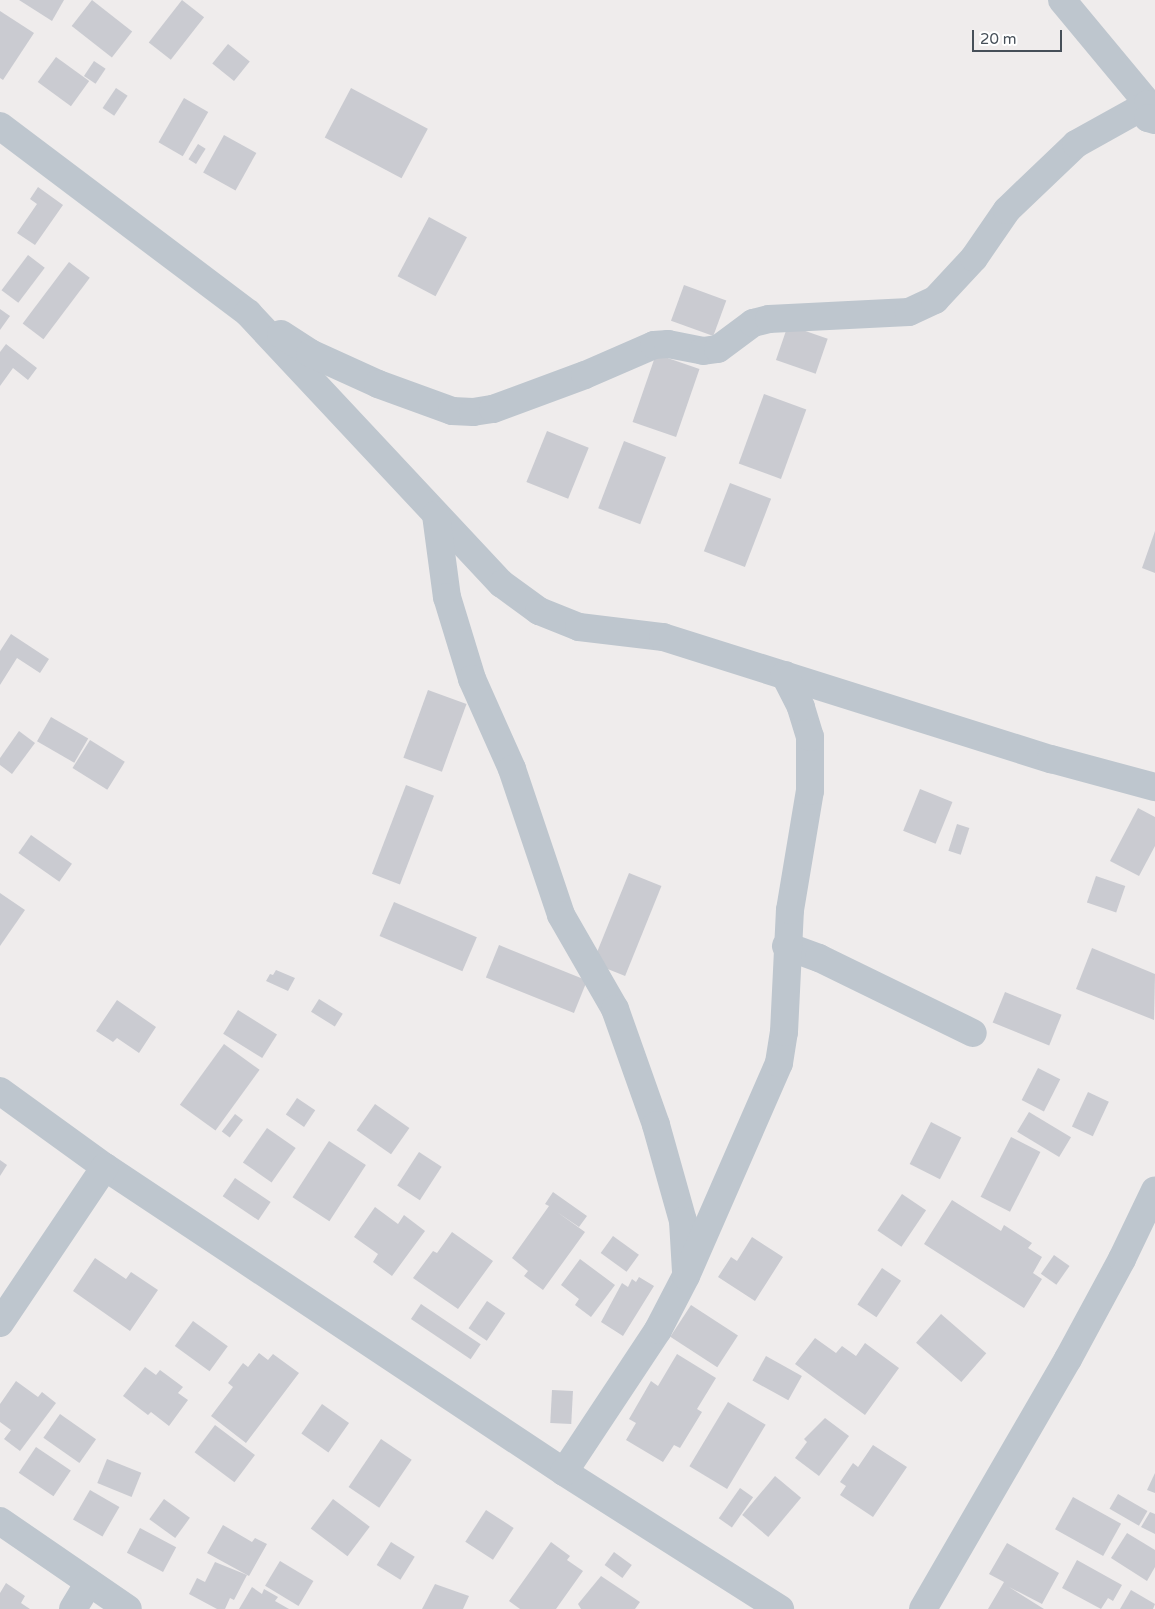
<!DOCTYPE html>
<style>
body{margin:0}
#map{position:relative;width:1155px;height:1609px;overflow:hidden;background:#efecec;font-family:"Varela Round",sans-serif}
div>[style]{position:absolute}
.building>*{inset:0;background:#cacbd1;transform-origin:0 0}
.minor>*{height:28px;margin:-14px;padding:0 14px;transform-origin:14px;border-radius:14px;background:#bec6ce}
span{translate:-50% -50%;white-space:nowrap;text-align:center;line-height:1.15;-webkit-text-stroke:4.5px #fff;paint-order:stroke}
.scale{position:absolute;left:972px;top:30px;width:90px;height:22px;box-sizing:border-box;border:2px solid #464f58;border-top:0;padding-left:6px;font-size:15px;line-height:18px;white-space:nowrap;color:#464f58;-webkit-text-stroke:4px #fff;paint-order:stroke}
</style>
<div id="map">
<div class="building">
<div style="clip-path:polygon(19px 0,64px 0,52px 21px)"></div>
<div style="left:92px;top:0;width:51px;height:33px;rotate:38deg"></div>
<div style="left:182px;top:0;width:28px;height:54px;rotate:38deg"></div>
<div style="clip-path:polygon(0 11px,34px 33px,3px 80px,0 78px)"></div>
<div style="left:228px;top:44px;width:28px;height:25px;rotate:39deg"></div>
<div style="left:56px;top:57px;width:41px;height:31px;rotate:36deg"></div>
<div style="left:94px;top:61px;width:14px;height:18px;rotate:34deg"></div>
<div style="left:116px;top:88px;width:14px;height:24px;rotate:34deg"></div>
<div style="left:351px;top:88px;width:87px;height:56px;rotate:28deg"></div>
<div style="left:184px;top:98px;width:28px;height:51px;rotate:30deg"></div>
<div style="left:224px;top:135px;width:37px;height:43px;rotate:29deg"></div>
<div style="left:198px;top:144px;width:9px;height:18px;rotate:32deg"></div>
<div style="clip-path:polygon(38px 187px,63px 205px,35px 245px,17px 233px,37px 204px,30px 199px)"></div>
<div style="left:429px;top:217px;width:43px;height:67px;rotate:28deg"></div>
<div style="left:28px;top:255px;width:21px;height:44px;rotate:37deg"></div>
<div style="left:69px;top:262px;width:26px;height:77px;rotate:37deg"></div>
<div style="left:684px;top:285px;width:45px;height:38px;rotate:20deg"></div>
<div style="clip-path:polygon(0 309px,10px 316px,0 330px)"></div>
<div style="left:788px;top:325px;width:42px;height:37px;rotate:19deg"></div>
<div style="clip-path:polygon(6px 344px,37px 368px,28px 380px,13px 368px,0 386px,0 352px)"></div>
<div style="left:656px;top:354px;width:46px;height:72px;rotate:19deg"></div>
<div style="left:764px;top:394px;width:45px;height:74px;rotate:20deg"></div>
<div style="left:547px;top:431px;width:45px;height:55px;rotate:22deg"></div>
<div style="left:624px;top:441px;width:45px;height:72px;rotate:21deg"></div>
<div style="left:730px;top:483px;width:44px;height:73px;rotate:21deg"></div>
<div style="clip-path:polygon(1155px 531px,1155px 573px,1142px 568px)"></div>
<div style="clip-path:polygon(11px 634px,49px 659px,40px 673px,17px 658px,0 685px,0 651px)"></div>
<div style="left:428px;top:690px;width:41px;height:72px;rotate:20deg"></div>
<div style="left:51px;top:717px;width:43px;height:28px;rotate:30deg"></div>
<div style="clip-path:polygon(19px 731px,35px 743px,12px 774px,0 765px,0 758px)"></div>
<div style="left:90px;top:740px;width:41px;height:33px;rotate:32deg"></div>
<div style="left:406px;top:785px;width:30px;height:95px;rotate:21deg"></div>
<div style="left:920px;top:789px;width:35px;height:45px;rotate:22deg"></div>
<div style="clip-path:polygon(1138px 808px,1155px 817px,1155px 846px,1139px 876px,1110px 861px)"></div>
<div style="left:957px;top:824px;width:13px;height:28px;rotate:18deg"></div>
<div style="left:31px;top:835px;width:50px;height:22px;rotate:35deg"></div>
<div style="left:629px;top:873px;width:35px;height:97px;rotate:22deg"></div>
<div style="left:1096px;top:876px;width:31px;height:28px;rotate:19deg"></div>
<div style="clip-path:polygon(0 893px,25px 910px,0 946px)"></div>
<div style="left:394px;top:902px;width:90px;height:37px;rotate:23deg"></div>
<div style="left:499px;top:945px;width:95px;height:35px;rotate:22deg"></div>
<div style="clip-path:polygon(1092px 948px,1155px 974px,1154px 1020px,1076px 989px)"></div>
<div style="clip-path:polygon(276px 970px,295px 978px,288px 991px,266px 981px,270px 974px,273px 975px)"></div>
<div style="left:1005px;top:992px;width:61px;height:33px;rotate:22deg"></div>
<div style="left:319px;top:999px;width:28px;height:15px;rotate:32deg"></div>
<div style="clip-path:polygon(117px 1000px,156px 1027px,139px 1053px,117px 1038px,113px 1042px,96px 1031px)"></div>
<div style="left:238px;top:1010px;width:46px;height:28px;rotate:32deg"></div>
<div style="left:224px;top:1044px;width:44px;height:75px;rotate:36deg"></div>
<div style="left:1038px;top:1068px;width:25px;height:36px;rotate:27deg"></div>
<div style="left:1088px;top:1092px;width:23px;height:38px;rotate:25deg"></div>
<div style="left:297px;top:1098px;width:22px;height:20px;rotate:34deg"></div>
<div style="left:375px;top:1104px;width:42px;height:32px;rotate:35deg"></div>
<div style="left:1029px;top:1112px;width:49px;height:23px;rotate:31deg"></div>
<div style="left:235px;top:1114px;width:10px;height:22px;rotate:37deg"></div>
<div style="left:931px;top:1122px;width:34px;height:47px;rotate:27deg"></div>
<div style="left:267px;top:1128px;width:35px;height:42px;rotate:35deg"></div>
<div style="left:1011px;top:1137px;width:33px;height:67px;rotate:27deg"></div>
<div style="left:329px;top:1141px;width:44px;height:67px;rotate:33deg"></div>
<div style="left:419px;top:1152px;width:27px;height:40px;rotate:33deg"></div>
<div style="clip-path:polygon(0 1160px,7px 1165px,0 1176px)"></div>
<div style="left:235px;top:1178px;width:43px;height:22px;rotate:34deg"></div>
<div style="clip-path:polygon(553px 1192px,587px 1216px,579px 1227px,557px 1212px,585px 1232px,543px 1290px,524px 1276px,528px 1271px,512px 1258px,549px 1206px,545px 1204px)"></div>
<div style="left:902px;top:1194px;width:29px;height:44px;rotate:34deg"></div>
<div style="clip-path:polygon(952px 1200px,1001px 1231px,1004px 1225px,1032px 1243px,1028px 1248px,1042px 1257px,1033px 1273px,1042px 1279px,1024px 1308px,924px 1244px)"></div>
<div style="clip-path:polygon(375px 1207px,398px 1224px,404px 1215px,425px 1231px,392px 1276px,373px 1262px,378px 1254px,354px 1237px)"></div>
<div style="clip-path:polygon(452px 1232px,493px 1261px,458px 1309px,413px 1278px,433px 1251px,437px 1253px)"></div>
<div style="left:613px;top:1236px;width:32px;height:21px;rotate:36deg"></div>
<div style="clip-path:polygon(752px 1237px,783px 1257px,755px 1301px,718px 1277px,731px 1257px,737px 1261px)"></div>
<div style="left:1054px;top:1255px;width:19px;height:23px;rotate:35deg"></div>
<div style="clip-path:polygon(95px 1258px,126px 1279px,131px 1272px,158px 1290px,130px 1331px,73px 1291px)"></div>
<div style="clip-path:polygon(580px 1259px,615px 1285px,591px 1317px,575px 1305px,579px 1299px,561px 1285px)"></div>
<div style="left:882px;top:1268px;width:23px;height:44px;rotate:34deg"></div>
<div style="clip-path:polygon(639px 1277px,654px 1286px,623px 1336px,601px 1322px,622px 1283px,628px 1287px,632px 1279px,636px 1282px)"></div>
<div style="left:487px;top:1301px;width:22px;height:33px;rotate:34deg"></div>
<div style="left:421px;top:1304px;width:72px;height:18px;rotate:34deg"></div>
<div style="left:691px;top:1305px;width:56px;height:38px;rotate:33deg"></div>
<div style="left:941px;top:1314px;width:60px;height:38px;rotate:41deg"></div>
<div style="left:193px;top:1321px;width:43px;height:31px;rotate:36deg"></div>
<div style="clip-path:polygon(815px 1338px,836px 1353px,842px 1346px,856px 1356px,865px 1343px,899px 1368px,865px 1415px,795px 1364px)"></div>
<div style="clip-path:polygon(259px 1353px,268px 1360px,273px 1354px,299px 1373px,246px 1443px,211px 1416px,233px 1387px,228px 1383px,243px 1363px,248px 1367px)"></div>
<div style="clip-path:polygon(677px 1354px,716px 1378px,697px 1409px,702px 1412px,680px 1448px,674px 1445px,663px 1462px,626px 1440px,636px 1423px,629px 1419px,651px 1381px,658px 1386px)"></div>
<div style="left:766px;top:1356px;width:41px;height:28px;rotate:29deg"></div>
<div style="clip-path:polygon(145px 1367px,156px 1375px,160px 1370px,183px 1387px,178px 1393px,188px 1400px,169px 1426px,151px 1412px,148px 1415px,123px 1396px)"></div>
<div style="clip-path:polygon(16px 1381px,38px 1397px,42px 1392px,56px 1403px,20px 1451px,4px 1439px,11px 1430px,0 1422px,0 1404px)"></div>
<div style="left:552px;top:1390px;width:21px;height:33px;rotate:3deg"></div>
<div style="left:728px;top:1402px;width:44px;height:75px;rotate:31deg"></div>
<div style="left:322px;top:1404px;width:33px;height:36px;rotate:35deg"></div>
<div style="left:60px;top:1414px;width:44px;height:29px;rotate:35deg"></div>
<div style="clip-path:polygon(825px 1418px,849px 1436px,819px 1476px,795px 1458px,807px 1442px,804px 1439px)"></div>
<div style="left:215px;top:1425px;width:50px;height:34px;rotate:37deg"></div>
<div style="left:381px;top:1439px;width:37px;height:58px;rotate:34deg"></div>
<div style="clip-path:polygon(873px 1445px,907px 1467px,873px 1517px,840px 1495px,846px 1486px,840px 1482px,853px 1463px,858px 1467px)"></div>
<div style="left:36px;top:1447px;width:42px;height:31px;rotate:34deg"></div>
<div style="left:107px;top:1459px;width:37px;height:26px;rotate:22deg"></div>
<div style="clip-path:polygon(1155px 1473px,1155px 1493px,1147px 1490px)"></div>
<div style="left:775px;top:1476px;width:34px;height:51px;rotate:40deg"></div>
<div style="left:740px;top:1488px;width:16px;height:37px;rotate:35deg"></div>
<div style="left:90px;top:1490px;width:34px;height:34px;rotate:30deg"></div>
<div style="left:1118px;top:1494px;width:34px;height:17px;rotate:30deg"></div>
<div style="left:1073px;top:1497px;width:55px;height:37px;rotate:29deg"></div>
<div style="left:164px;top:1499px;width:32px;height:25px;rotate:36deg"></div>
<div style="left:333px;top:1499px;width:46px;height:37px;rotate:37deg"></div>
<div style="left:486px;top:1510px;width:33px;height:38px;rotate:33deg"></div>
<div style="clip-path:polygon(1150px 1512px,1155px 1514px,1155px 1534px,1141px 1527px)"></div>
<div style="clip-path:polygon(223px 1525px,252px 1542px,255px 1538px,267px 1544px,249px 1576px,207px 1553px)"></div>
<div style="left:140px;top:1528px;width:41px;height:28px;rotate:28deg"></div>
<div style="clip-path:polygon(1127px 1533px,1155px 1550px,1155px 1567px,1147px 1581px,1111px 1558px)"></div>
<div style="left:391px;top:1542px;width:28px;height:27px;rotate:32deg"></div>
<div style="clip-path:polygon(551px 1542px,570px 1556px,567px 1560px,583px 1571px,556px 1609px,520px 1609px,509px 1601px)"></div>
<div style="clip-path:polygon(1007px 1543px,1059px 1573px,1042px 1604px,1009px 1587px,1044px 1609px,988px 1609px,1004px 1582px,989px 1574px)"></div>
<div style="left:614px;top:1552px;width:22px;height:16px;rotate:36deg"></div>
<div style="clip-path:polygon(1077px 1560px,1122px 1585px,1113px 1601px,1108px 1598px,1101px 1609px,1062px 1588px)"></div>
<div style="left:280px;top:1561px;width:39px;height:29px;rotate:31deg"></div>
<div style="clip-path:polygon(215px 1562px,247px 1575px,234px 1600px,230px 1598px,225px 1609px,217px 1609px,189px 1594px,197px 1578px,205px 1582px)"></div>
<div style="clip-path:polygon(601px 1576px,640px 1602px,635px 1609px,581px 1609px,578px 1604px)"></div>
<div style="clip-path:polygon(6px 1583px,25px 1596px,21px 1603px,30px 1609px,0 1609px,0 1593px)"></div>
<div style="clip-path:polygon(435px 1584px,469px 1596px,463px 1609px,422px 1609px)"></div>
<div style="clip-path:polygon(252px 1587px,262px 1594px,264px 1589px,278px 1597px,275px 1601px,289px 1609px,239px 1609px)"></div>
<div style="clip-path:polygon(1131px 1590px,1155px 1604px,1153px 1609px,1120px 1609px)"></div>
</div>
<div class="minor">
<div style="left:1062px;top:0;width:146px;rotate:50.3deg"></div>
<div style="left:0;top:126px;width:311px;rotate:37deg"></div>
<div style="left:248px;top:313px;width:371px;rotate:46.9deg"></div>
<div style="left:502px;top:584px;width:46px;rotate:36.1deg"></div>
<div style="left:539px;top:611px;width:43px;rotate:21.8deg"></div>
<div style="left:579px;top:627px;width:85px;rotate:6.8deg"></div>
<div style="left:663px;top:637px;width:407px;rotate:17.5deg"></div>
<div style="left:1051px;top:759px;width:108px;rotate:15.1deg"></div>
<div style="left:281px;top:334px;width:35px;rotate:33deg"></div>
<div style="left:310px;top:353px;width:75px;rotate:24.5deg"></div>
<div style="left:378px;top:384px;width:79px;rotate:20deg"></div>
<div style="left:452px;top:411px;width:21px;rotate:3deg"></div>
<div style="left:473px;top:412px;width:20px;rotate:-9deg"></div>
<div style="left:493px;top:409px;width:98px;rotate:-20.3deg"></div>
<div style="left:585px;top:375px;width:75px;rotate:-23.5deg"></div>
<div style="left:654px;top:345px;width:14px;rotate:-4deg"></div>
<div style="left:668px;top:344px;width:36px;rotate:11deg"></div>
<div style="left:703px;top:351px;width:15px;rotate:-8deg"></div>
<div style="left:718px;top:349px;width:44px;rotate:-36.6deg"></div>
<div style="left:753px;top:323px;width:16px;rotate:-14deg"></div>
<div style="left:769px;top:319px;width:140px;rotate:-2.9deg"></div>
<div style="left:909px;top:312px;width:29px;rotate:-25deg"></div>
<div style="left:935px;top:300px;width:57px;rotate:-47.1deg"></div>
<div style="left:974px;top:258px;width:58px;rotate:-55.5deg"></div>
<div style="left:1007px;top:210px;width:95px;rotate:-43.7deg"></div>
<div style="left:1076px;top:144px;width:82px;rotate:-29.1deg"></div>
<div style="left:1148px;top:104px;width:14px;rotate:90deg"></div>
<div style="left:1148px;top:118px;width:7px;rotate:16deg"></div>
<div style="left:436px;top:515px;width:83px;rotate:82.4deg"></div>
<div style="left:447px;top:597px;width:86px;rotate:73deg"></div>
<div style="left:472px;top:679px;width:98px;rotate:66deg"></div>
<div style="left:512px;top:769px;width:154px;rotate:71.4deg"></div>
<div style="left:561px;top:915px;width:108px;rotate:60.1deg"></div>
<div style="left:615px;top:1009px;width:123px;rotate:70.5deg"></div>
<div style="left:656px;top:1125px;width:100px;rotate:74.3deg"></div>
<div style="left:683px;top:1221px;width:51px;rotate:86.6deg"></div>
<div style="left:786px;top:946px;width:35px;rotate:20deg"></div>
<div style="left:819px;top:958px;width:171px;rotate:26deg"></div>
<div style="left:0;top:1091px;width:130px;rotate:35.9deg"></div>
<div style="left:105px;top:1167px;width:551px;rotate:33.6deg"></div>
<div style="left:564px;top:1472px;width:256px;rotate:32.4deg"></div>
<div style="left:0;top:1323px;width:188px;rotate:-56.1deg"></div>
<div style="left:564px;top:1472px;width:170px;rotate:-56.5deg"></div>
<div style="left:658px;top:1330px;width:61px;rotate:-62.6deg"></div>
<div style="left:686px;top:1276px;width:232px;rotate:-66.4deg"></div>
<div style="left:779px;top:1063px;width:31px;rotate:-81deg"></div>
<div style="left:784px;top:1032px;width:122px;rotate:-87.2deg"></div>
<div style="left:790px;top:910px;width:121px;rotate:-80.5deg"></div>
<div style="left:810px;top:791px;width:54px;rotate:-90deg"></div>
<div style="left:810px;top:737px;width:31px;rotate:-107deg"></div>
<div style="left:801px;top:707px;width:36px;rotate:-117deg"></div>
<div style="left:0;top:1521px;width:155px;rotate:34.5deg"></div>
<div style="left:73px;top:1609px;width:31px;rotate:-59deg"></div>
<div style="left:923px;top:1609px;width:289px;rotate:-59.9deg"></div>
<div style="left:1068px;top:1359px;width:114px;rotate:-61.6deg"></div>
<div style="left:1122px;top:1259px;width:76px;rotate:-64.4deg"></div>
</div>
<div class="scale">20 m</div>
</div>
